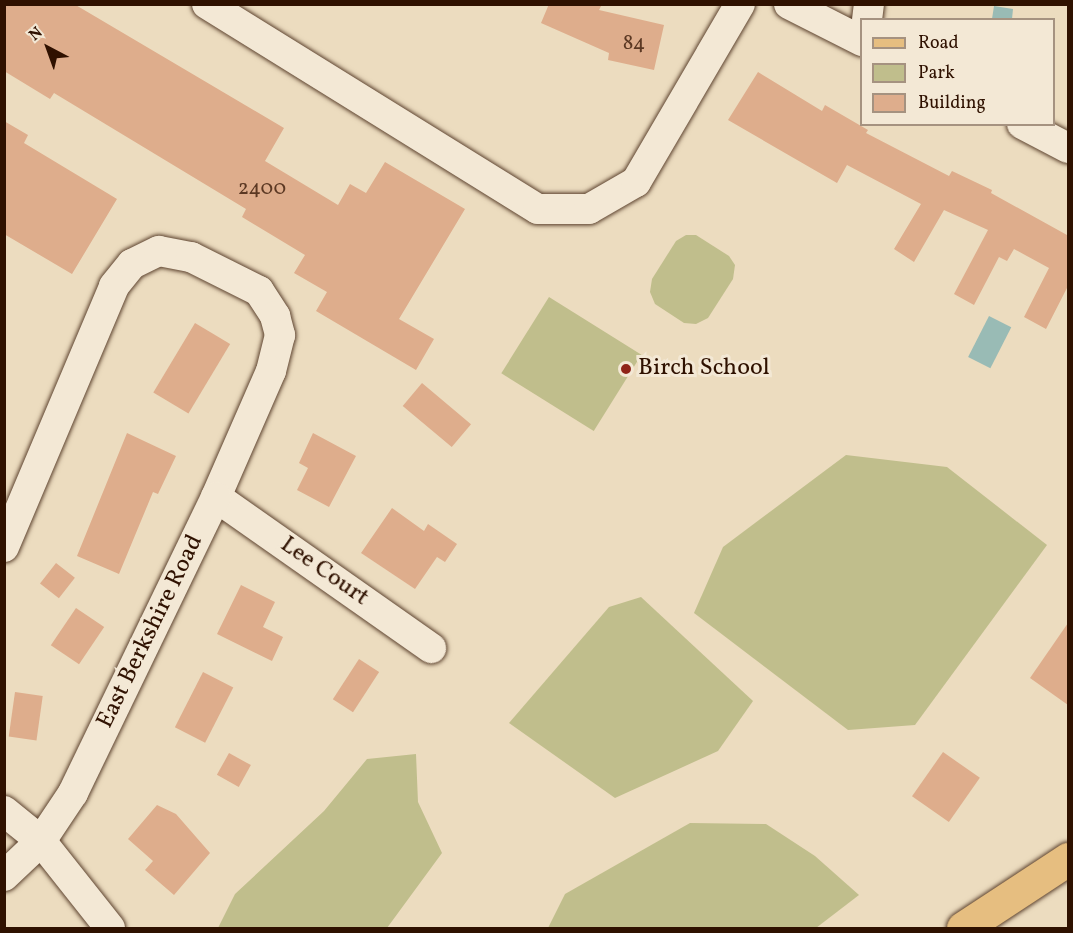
<!DOCTYPE html>
<style>
body{margin:0}
#map{position:relative;width:1073px;height:933px;overflow:hidden;background:#ecdcbf;font-family:Vollkorn,serif}
div>[style]{position:absolute}
.green>*{inset:0;background:#c0be8c;transform-origin:0 0}
.water>*{inset:0;background:#99bbb5;transform-origin:0 0}
.building>*{inset:0;background:#dead8c;transform-origin:0 0}
.roads{filter:drop-shadow(0 0 2px #5e4430) drop-shadow(0 0 2px #5e4430)}
.minor>*{height:30px;margin:-15px;padding:0 15px;transform-origin:15px;border-radius:15px;background:#f3e8d5}
.major>*{height:33px;margin:-16.5px;padding:0 16.5px;transform-origin:16.5px;border-radius:16.5px;background:#e6be80}
.dots>*{width:16px;height:16px;translate:-50% -50%;box-sizing:border-box;border:3px solid #f3e8d5;border-radius:50%}
span{translate:-50% -50%;white-space:nowrap;text-align:center;line-height:1.15;-webkit-text-stroke:6px #f3e8d5;paint-order:stroke}
.number-label{font-size:21px;color:#5b3823}
.number-label span{-webkit-text-stroke-width:0}
.poi-label{font-size:24px;color:#2f1100}
.left{translate:0 -50%;text-align:left}
.street-label{font-size:24px;color:#2f1100}
.frame{position:absolute;inset:0;border:6px solid #2f1100;pointer-events:none}
.legend{position:absolute;left:860px;top:18px;width:195px;height:108px;box-sizing:border-box;background:#f3e8d5;border:2px solid #a59280;margin:0;padding:8px 10px;list-style:none;font-size:18px;color:#2f1100}
.legend li{display:flex;align-items:center;gap:12px;height:30px}
.legend b{width:30px;border:2px solid #a59280}
.north{position:absolute;left:18px;top:18px;width:60px;height:60px;-webkit-text-stroke:4px #f3e8d5;paint-order:stroke;rotate:319deg;font-size:16px;font-weight:700;line-height:24px;text-align:center;color:#2f1100}
.north::after{content:'';display:block;margin:auto;width:21px;height:27px;background:#2f1100;clip-path:polygon(50% 0,100% 100%,50% 72%,0 100%)}
</style>
<div id="map">
<div class="green">
<div style="clip-path:polygon(686px 235px,696px 235px,729px 256px,735px 265px,733px 279px,708px 318px,696px 324px,684px 323px,655px 304px,650px 292px,652px 279px,676px 241px)"></div>
<div style="left:549px;top:297px;width:109px;height:90px;rotate:32deg"></div>
<div style="clip-path:polygon(846px 455px,947px 467px,1047px 545px,915px 725px,848px 730px,694px 613px,723px 547px)"></div>
<div style="clip-path:polygon(641px 597px,753px 701px,718px 751px,615px 798px,509px 723px,609px 607px)"></div>
<div style="clip-path:polygon(416px 754px,418px 802px,442px 853px,387px 928px,218px 928px,235px 894px,324px 811px,367px 759px)"></div>
<div style="clip-path:polygon(690px 823px,766px 824px,815px 856px,859px 895px,816px 928px,548px 928px,565px 894px)"></div>
</div>
<div class="water">
<div style="clip-path:polygon(994px 6px,1013px 9px,1012px 19px,992px 19px)"></div>
<div style="left:989px;top:316px;width:25px;height:46px;rotate:27deg"></div>
</div>
<div class="building">
<div style="clip-path:polygon(4px 4px,74px 4px,284px 128px,265px 161px,338px 205px,350px 184px,366px 193px,385px 162px,465px 209px,399px 319px,434px 339px,416px 370px,316px 311px,327px 292px,294px 273px,305px 255px,242px 217px,246px 209px,54px 93px,50px 99px,4px 71px)"></div>
<div style="clip-path:polygon(549px 4px,602px 4px,599px 10px,664px 25px,654px 70px,608px 60px,609px 53px,541px 23px)"></div>
<div style="clip-path:polygon(758px 72px,822px 111px,825px 105px,868px 130px,866px 133px,949px 176px,952px 171px,992px 190px,991px 193px,1067px 235px,1068px 231px,1068px 286px,1046px 329px,1024px 317px,1049px 268px,1014px 249px,1007px 261px,999px 257px,974px 305px,954px 294px,988px 230px,944px 210px,914px 262px,894px 249px,921px 204px,847px 165px,837px 183px,728px 120px)"></div>
<div style="clip-path:polygon(4px 121px,28px 135px,24px 143px,117px 199px,72px 274px,4px 234px)"></div>
<div style="left:195px;top:323px;width:41px;height:81px;rotate:31deg"></div>
<div style="left:422px;top:383px;width:64px;height:30px;rotate:40deg"></div>
<div style="clip-path:polygon(127px 433px,176px 456px,158px 494px,153px 492px,119px 574px,77px 556px)"></div>
<div style="clip-path:polygon(313px 433px,356px 456px,329px 507px,297px 490px,308px 468px,299px 463px)"></div>
<div style="clip-path:polygon(392px 508px,424px 531px,428px 524px,457px 544px,445px 562px,437px 557px,415px 589px,361px 553px)"></div>
<div style="left:56px;top:563px;width:24px;height:26px;rotate:38deg"></div>
<div style="clip-path:polygon(241px 585px,275px 602px,263px 627px,283px 637px,272px 661px,217px 634px)"></div>
<div style="left:76px;top:608px;width:34px;height:45px;rotate:34deg"></div>
<div style="clip-path:polygon(1068px 623px,1068px 705px,1030px 678px)"></div>
<div style="left:359px;top:659px;width:24px;height:48px;rotate:33deg"></div>
<div style="left:203px;top:672px;width:34px;height:62px;rotate:27deg"></div>
<div style="left:15px;top:692px;width:28px;height:45px;rotate:8deg"></div>
<div style="left:943px;top:752px;width:45px;height:54px;rotate:35deg"></div>
<div style="left:229px;top:753px;width:25px;height:25px;rotate:29deg"></div>
<div style="clip-path:polygon(157px 805px,176px 814px,210px 853px,174px 895px,145px 870px,153px 861px,128px 839px)"></div>
</div>
<div class="roads">
<div class="minor">
<div style="left:207px;top:4px;width:389px;rotate:31.8deg"></div>
<div style="left:538px;top:209px;width:51px"></div>
<div style="left:589px;top:209px;width:54px;rotate:-29.9deg"></div>
<div style="left:636px;top:182px;width:206px;rotate:-59.7deg"></div>
<div style="left:789px;top:4px;width:82px;rotate:26.9deg"></div>
<div style="left:867px;top:20px;width:16px;rotate:-83deg"></div>
<div style="left:1022px;top:124px;width:52px;rotate:27.6deg"></div>
<div style="left:216px;top:497px;width:263px;rotate:35.1deg"></div>
<div style="left:4px;top:547px;width:283px;rotate:-67.1deg"></div>
<div style="left:114px;top:286px;width:28px;rotate:-51deg"></div>
<div style="left:132px;top:264px;width:30px;rotate:-26deg"></div>
<div style="left:159px;top:251px;width:33px;rotate:11deg"></div>
<div style="left:191px;top:257px;width:76px;rotate:26.6deg"></div>
<div style="left:259px;top:291px;width:30px;rotate:57deg"></div>
<div style="left:275px;top:316px;width:20px;rotate:75deg"></div>
<div style="left:280px;top:335px;width:37px;rotate:104deg"></div>
<div style="left:271px;top:371px;width:137px;rotate:113.6deg"></div>
<div style="left:216px;top:497px;width:329px;rotate:115.8deg"></div>
<div style="left:73px;top:793px;width:58px;rotate:123.7deg"></div>
<div style="left:41px;top:841px;width:51px;rotate:136.6deg"></div>
<div style="left:4px;top:811px;width:48px;rotate:39deg"></div>
<div style="left:41px;top:841px;width:111px;rotate:51.6deg"></div>
</div>
<div class="major">
<div style="left:963px;top:928px;width:126px;rotate:-33.3deg"></div>
</div>
</div>
<div class="dots">
<div style="left:626px;top:369px;background:#8f2418"></div>
</div>
<div class="number-label">
<span style="left:634px;top:44px">84</span>
<span style="left:262px;top:189px">2400</span>
</div>
<div class="poi-label">
<span class="left" style="left:638px;top:369px">Birch School</span>
</div>
<div class="street-label">
<span style="left:324px;top:572px;rotate:35deg">Lee Court</span>
<span style="left:151px;top:632px;rotate:-64deg">East Berkshire Road</span>
</div>
<div class="frame"></div>
<ul class="legend">
<li><b style="height:8px;background:#e6be80"></b>Road</li>
<li><b style="height:16px;background:#c0be8c"></b>Park</li>
<li><b style="height:16px;background:#dead8c"></b>Building</li>
</ul>
<div class="north">N</div>
</div>
